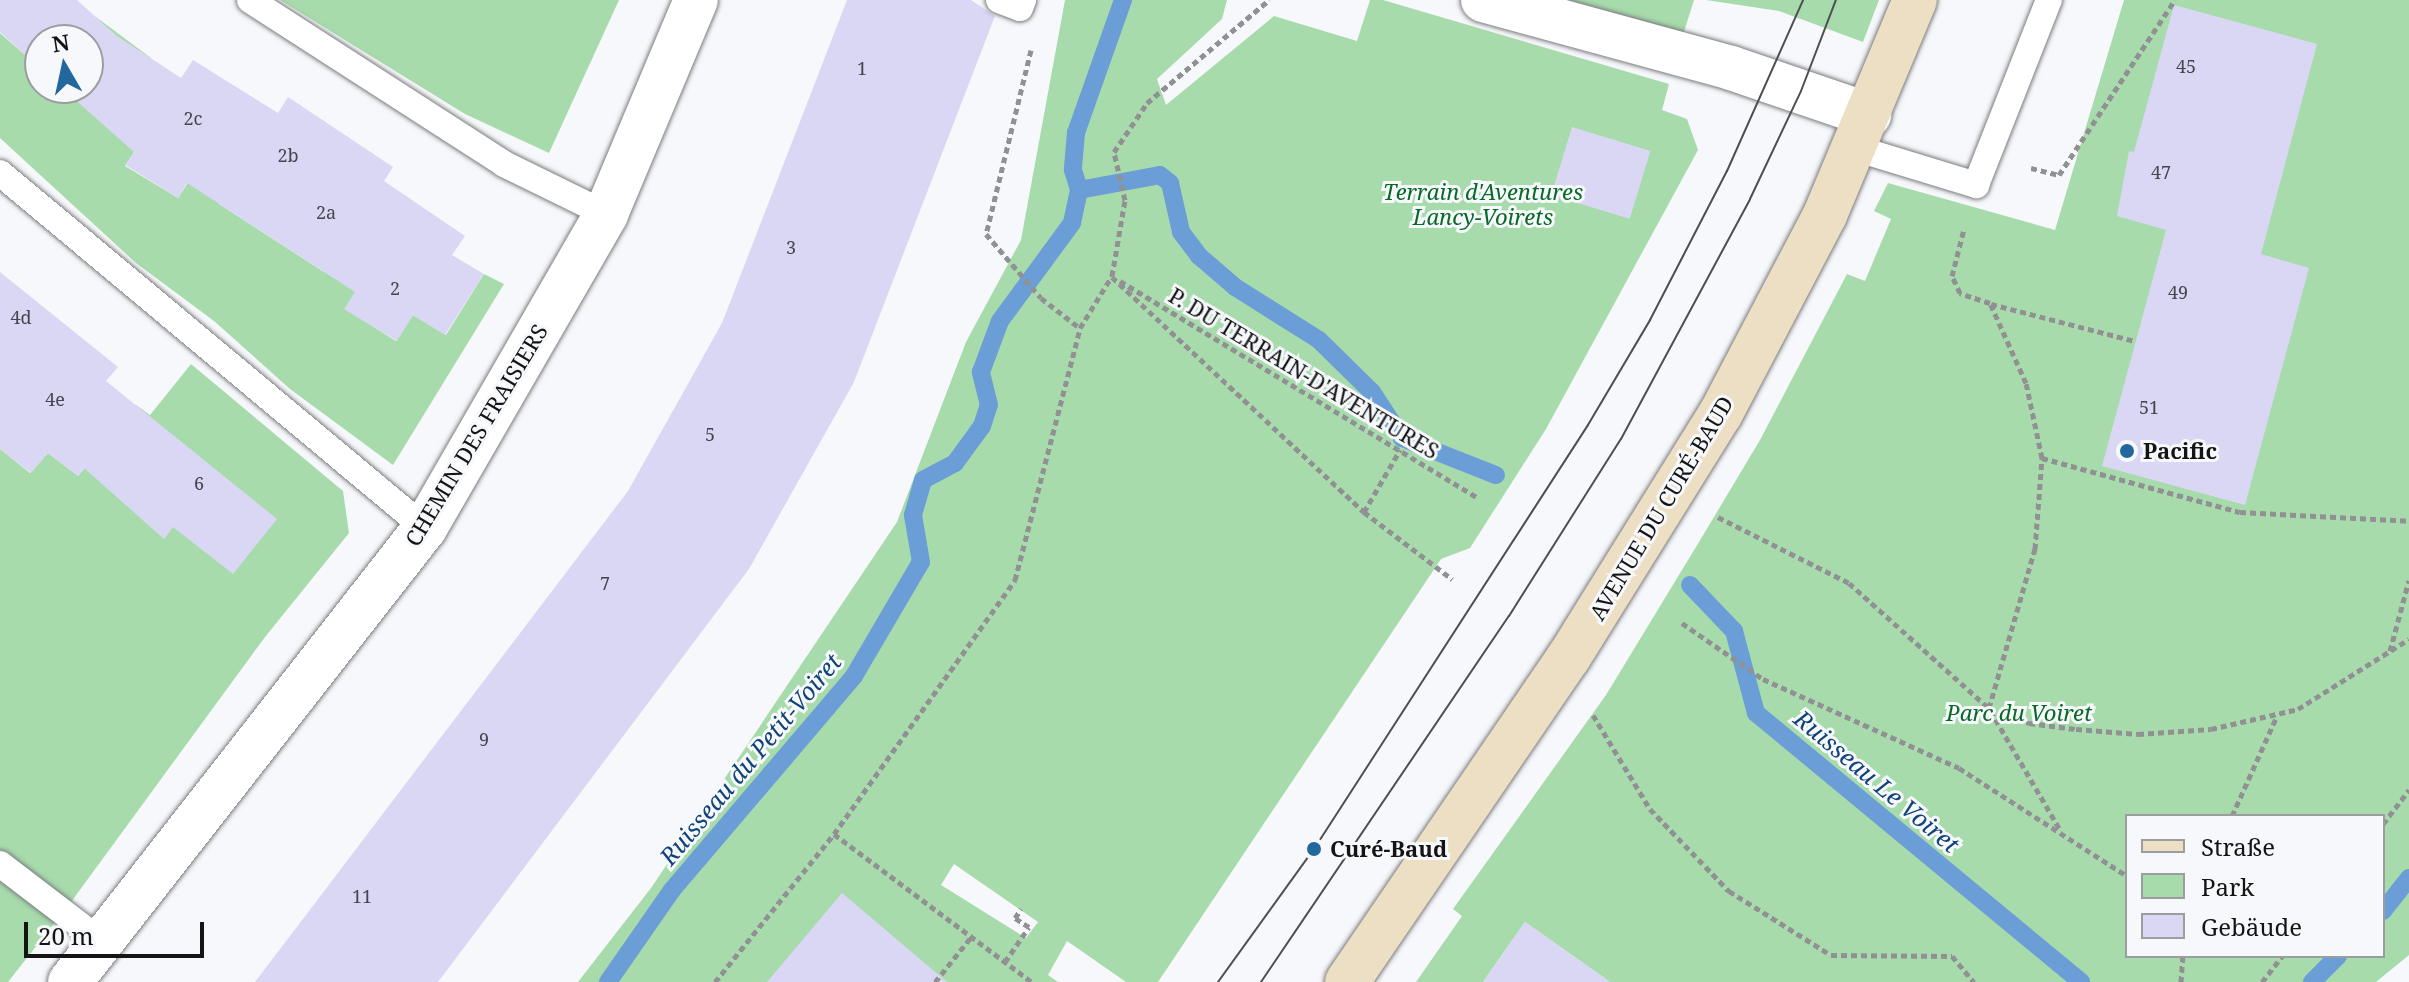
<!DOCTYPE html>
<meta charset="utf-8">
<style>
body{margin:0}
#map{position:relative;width:2409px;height:982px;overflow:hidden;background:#f7f8fb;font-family:"Noto Serif",serif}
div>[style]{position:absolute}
.green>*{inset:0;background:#a7dbac}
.stream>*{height:18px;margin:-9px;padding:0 9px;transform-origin:9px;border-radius:9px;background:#6b9dd7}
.building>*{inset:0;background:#dad7f5;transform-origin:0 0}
.path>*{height:5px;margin-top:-2.5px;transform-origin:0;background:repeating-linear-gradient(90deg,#919193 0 6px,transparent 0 10px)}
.roads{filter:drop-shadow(0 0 2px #7b7c7f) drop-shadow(0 0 2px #7b7c7f)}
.lane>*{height:26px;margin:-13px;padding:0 13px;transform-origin:13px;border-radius:13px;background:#fff}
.street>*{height:44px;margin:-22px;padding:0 22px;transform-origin:22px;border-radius:22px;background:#fff}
.secondary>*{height:44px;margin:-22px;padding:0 22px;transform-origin:22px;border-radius:22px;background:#eddfc4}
.tram>*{height:2px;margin:-1px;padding:0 1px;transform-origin:1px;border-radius:1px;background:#4f4f51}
.dots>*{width:22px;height:22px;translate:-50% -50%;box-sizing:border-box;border:4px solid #f7f8fb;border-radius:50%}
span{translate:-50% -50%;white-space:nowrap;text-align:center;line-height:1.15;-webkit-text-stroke:6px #f7f8fb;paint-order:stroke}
.number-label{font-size:18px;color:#46454d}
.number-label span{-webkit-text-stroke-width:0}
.park-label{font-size:22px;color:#086a26;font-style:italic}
.street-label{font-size:22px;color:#141415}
.poi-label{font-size:22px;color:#141415;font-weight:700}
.left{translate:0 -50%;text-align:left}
.water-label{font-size:24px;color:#0f4379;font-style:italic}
.legend{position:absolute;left:2125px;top:814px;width:260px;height:144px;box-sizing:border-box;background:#f7f8fb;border:2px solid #9c9d9f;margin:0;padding:10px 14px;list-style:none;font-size:24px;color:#141415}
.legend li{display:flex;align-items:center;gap:16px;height:40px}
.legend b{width:40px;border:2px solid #9c9d9f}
.north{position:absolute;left:24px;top:24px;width:80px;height:80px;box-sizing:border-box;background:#f7f8fb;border:2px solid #9c9d9f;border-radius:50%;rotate:351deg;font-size:22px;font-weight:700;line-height:32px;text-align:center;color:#141415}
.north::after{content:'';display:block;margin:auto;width:28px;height:36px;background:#22689d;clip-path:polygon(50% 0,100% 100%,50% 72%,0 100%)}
.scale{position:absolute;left:24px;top:922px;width:180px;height:36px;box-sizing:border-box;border:4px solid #141415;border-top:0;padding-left:10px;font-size:24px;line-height:28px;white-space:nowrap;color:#141415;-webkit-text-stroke:6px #f7f8fb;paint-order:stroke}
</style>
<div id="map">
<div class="green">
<div style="clip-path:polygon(280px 0,619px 0,549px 153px,465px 114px)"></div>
<div style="clip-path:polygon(evenodd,1065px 0,1227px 0,1222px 19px,1157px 79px,1166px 105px,1274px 16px,1357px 41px,1370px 0,1383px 0,1669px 84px,1662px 110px,1687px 119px,1698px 150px,1546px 429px,1470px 548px,1441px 559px,1158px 982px,1126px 982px,1067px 941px,1048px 975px,1058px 982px,578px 982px,651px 888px,897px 522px,966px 342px,1021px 240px,1065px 0,954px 864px,1038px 922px,1026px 938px,941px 885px,954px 864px)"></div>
<div style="clip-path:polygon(1564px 0,1694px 0,1683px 35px)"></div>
<div style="clip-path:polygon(1706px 0,1879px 0,1863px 42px,1779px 11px)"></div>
<div style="clip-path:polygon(evenodd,2124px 0,2409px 0,2409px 955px,2376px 982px,1610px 982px,1525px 922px,1483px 982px,1416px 982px,1462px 916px,1453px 909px,1606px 695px,1699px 542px,1760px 440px,1847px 274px,1865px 281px,1891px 219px,1874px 211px,1888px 183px,2055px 230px,2124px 0,2127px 816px,2383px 816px,2383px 956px,2127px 956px,2127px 816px)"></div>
<div style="clip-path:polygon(96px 17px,151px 58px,113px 118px,143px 138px,125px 166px,178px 198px,204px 158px,219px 204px,324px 272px,372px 267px,345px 309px,396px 341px,413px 315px,446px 335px,484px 274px,504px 284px,393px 465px,290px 389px,214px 321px,136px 263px,0 138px,0 33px,40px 68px,40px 88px,88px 88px,88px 40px)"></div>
<div style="clip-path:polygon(191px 364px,343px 491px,349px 533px,265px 637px,74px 898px,8px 982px,0 982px,0 449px,30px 473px,48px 453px,78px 476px,136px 405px,150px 415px)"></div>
</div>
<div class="stream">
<div style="left:1123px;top:0;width:141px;rotate:109.5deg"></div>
<div style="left:1076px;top:133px;width:37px;rotate:95deg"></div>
<div style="left:1073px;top:170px;width:21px;rotate:73deg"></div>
<div style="left:1079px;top:190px;width:82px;rotate:-10.5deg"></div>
<div style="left:1160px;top:175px;width:13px;rotate:39deg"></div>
<div style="left:1170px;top:183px;width:50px;rotate:77.3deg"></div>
<div style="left:1181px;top:232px;width:30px;rotate:53deg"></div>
<div style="left:1199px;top:256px;width:48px;rotate:40.7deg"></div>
<div style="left:1235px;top:287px;width:99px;rotate:32.2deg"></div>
<div style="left:1319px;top:340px;width:74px;rotate:44.5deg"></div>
<div style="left:1372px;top:392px;width:55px;rotate:56.9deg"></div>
<div style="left:1402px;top:438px;width:101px;rotate:21.5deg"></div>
<div style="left:1690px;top:585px;width:64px;rotate:46.3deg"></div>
<div style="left:1734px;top:631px;width:85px;rotate:75deg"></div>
<div style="left:1756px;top:713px;width:422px;rotate:39.6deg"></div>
<div style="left:2383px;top:911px;width:42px;rotate:-51.8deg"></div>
<div style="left:608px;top:982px;width:112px;rotate:-55.2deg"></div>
<div style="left:672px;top:890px;width:281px;rotate:-49.6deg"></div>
<div style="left:854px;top:676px;width:132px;rotate:-59.6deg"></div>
<div style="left:921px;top:562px;width:48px;rotate:-99.7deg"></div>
<div style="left:913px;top:515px;width:36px;rotate:-74deg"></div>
<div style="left:923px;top:480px;width:36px;rotate:-28deg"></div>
<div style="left:955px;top:463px;width:46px;rotate:-53.9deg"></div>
<div style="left:982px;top:426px;width:22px;rotate:-72deg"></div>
<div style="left:989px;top:405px;width:34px;rotate:-104deg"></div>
<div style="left:981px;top:372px;width:54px;rotate:-69.6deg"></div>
<div style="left:1000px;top:321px;width:122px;rotate:-53.7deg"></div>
<div style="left:1072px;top:223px;width:34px;rotate:-78deg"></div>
<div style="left:2312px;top:982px;width:37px;rotate:-45deg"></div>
</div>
<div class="building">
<div style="clip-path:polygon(0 0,77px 0,117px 36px,181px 78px,193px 60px,278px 113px,288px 97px,393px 167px,384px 181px,465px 236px,452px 255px,484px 274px,445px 335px,413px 315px,397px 341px,344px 309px,355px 292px,187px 183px,178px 198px,125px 165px,134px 152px,62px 88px,88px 88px,88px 40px,40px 40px,40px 68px,0 32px)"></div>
<div style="clip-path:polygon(847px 0,971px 0,995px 16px,854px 382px,749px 569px,438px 982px,255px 982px,628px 491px,722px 323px)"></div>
<div style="clip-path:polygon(2174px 5px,2317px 44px,2261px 254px,2309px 268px,2245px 505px,2102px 466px,2166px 230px,2117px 216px,2129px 151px,2134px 152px)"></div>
<div style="left:1572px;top:127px;width:82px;height:71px;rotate:17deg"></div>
<div style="clip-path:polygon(0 272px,118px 367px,106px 381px,277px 519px,233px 574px,173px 527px,164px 539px,84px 468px,78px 476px,48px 453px,31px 473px,0 449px)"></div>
<div style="clip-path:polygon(842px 893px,947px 982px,767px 982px)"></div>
<div style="clip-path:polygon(1525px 922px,1610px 982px,1483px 982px)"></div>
</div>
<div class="path">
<div style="left:1031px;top:50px;width:189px;rotate:103.7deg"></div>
<div style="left:986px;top:234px;width:84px;rotate:49.3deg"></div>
<div style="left:1041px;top:298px;width:49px;rotate:37.6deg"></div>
<div style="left:2031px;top:168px;width:29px;rotate:14deg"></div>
<div style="left:2059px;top:175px;width:210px;rotate:-56.5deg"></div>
<div style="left:1112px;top:277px;width:345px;rotate:43deg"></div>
<div style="left:1364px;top:512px;width:111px;rotate:37.3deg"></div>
<div style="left:1120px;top:281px;width:419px;rotate:31.2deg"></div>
<div style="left:1991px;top:304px;width:149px;rotate:14.4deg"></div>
<div style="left:2042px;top:458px;width:205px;rotate:15.3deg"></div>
<div style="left:2240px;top:512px;width:169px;rotate:3deg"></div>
<div style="left:1364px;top:512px;width:72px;rotate:-59.9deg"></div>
<div style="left:1718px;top:517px;width:147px;rotate:26.7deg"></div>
<div style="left:1849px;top:583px;width:188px;rotate:41.8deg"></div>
<div style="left:1989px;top:708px;width:166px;rotate:-73.9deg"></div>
<div style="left:2035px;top:549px;width:91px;rotate:-85.6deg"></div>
<div style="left:2042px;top:458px;width:77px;rotate:-102deg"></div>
<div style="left:2026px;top:383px;width:88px;rotate:-114.2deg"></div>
<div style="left:1990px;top:303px;width:32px;rotate:-162deg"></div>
<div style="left:1960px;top:293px;width:19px;rotate:-115deg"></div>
<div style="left:1952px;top:276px;width:49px;rotate:-75.7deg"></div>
<div style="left:1682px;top:623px;width:98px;rotate:34.7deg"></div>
<div style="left:1763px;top:679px;width:215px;rotate:24.4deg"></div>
<div style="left:1959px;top:768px;width:200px;rotate:32.7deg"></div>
<div style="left:2390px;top:651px;width:73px;rotate:-75deg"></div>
<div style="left:1593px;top:715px;width:110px;rotate:58.8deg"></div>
<div style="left:1650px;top:809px;width:114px;rotate:46.1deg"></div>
<div style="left:1729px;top:891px;width:120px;rotate:32.1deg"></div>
<div style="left:1831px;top:955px;width:121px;rotate:0.5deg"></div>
<div style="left:1952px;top:956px;width:34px;rotate:50deg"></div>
<div style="left:2232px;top:816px;width:110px;rotate:-65.8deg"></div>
<div style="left:2383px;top:824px;width:43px;rotate:-52.6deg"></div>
<div style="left:2059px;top:828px;width:139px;rotate:-120.3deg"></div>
<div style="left:1989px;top:708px;width:43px;rotate:20.6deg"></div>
<div style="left:2029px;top:723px;width:47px;rotate:7.3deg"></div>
<div style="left:2076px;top:729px;width:62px;rotate:4.6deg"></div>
<div style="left:2138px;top:734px;width:73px;rotate:-3.9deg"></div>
<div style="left:2211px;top:729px;width:89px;rotate:-12.9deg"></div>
<div style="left:2298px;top:709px;width:131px;rotate:-32.2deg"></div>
<div style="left:834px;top:834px;width:247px;rotate:36.8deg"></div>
<div style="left:1005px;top:962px;width:42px;rotate:-55.6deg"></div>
<div style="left:1029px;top:927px;width:17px;rotate:-147deg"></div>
<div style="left:1015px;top:918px;width:11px;rotate:-56deg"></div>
<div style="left:715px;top:982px;width:190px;rotate:-51.2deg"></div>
<div style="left:834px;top:834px;width:312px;rotate:-54.5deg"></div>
<div style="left:1015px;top:580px;width:260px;rotate:-75.5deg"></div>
<div style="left:1080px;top:328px;width:61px;rotate:-58.4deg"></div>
<div style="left:1112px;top:276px;width:77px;rotate:-80.3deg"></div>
<div style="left:1125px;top:200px;width:49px;rotate:-102.9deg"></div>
<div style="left:1114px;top:152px;width:59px;rotate:-56deg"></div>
<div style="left:1147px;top:103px;width:160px;rotate:-40.2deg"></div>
<div style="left:935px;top:982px;width:59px;rotate:-51.2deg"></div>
<div style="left:2181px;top:982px;width:26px;rotate:-86deg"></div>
<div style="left:2262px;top:982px;width:33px;rotate:-52deg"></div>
</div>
<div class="roads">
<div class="lane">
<div style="left:250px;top:0;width:302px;rotate:32.8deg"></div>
<div style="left:504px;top:164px;width:114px;rotate:26.1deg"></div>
<div style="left:999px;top:0;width:22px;rotate:21deg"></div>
<div style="left:1020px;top:8px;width:9px;rotate:-69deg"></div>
<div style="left:1855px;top:148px;width:127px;rotate:17deg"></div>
<div style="left:1976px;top:185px;width:199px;rotate:-68.5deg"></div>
<div style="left:0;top:173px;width:554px;rotate:39.87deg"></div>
<div style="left:0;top:864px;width:128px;rotate:37.4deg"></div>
</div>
<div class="street">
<div style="left:1483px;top:0;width:257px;rotate:15.3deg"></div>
<div style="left:1731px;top:68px;width:146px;rotate:18.8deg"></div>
<div style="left:70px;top:982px;width:576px;rotate:-51.98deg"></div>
<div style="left:425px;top:528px;width:362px;rotate:-60deg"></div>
<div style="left:606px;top:214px;width:232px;rotate:-67.2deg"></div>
</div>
<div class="secondary">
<div style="left:1347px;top:982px;width:394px;rotate:-55.7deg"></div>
<div style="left:1569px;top:657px;width:287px;rotate:-58.1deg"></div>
<div style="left:1721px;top:413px;width:224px;rotate:-62.3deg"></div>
<div style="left:1825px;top:215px;width:233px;rotate:-67.3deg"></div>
</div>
</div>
<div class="tram">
<div style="left:1218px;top:982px;width:164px;rotate:-54.2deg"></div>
<div style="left:1314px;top:849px;width:505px;rotate:-57.13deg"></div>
<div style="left:1588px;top:425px;width:122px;rotate:-59.4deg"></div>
<div style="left:1650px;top:320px;width:168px;rotate:-62.7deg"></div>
<div style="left:1727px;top:171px;width:187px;rotate:-66deg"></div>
<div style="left:1261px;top:982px;width:442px;rotate:-55.9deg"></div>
<div style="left:1509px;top:616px;width:209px;rotate:-57.7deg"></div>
<div style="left:1621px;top:439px;width:272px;rotate:-61.7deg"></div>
<div style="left:1750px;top:199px;width:119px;rotate:-64.7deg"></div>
<div style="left:1801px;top:91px;width:97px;rotate:-69deg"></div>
</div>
<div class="dots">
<div style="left:2127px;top:451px;background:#22689d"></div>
<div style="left:1314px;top:849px;background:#22689d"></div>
</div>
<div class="number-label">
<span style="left:2186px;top:66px">45</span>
<span style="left:862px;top:68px">1</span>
<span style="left:193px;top:118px">2c</span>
<span style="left:288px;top:155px">2b</span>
<span style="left:2161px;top:172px">47</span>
<span style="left:326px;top:212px">2a</span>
<span style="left:791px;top:247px">3</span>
<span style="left:395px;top:288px">2</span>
<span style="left:2178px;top:292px">49</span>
<span style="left:21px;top:317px">4d</span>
<span style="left:55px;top:399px">4e</span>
<span style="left:2149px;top:407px">51</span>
<span style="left:710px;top:434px">5</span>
<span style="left:199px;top:483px">6</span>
<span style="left:605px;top:583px">7</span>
<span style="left:484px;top:739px">9</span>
<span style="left:362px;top:896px">11</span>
</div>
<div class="park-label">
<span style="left:1483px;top:204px">Terrain d'Aventures<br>Lancy-Voirets</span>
<span style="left:2019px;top:713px">Parc du Voiret</span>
</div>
<div class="street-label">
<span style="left:1304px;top:373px;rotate:31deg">P. DU TERRAIN-D'AVENTURES</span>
<span style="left:476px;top:435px;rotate:-59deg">CHEMIN DES FRAISIERS</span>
<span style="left:1661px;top:508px;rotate:-59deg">AVENUE DU CURÉ-BAUD</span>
</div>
<div class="poi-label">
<span class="left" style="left:2143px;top:451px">Pacific</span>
<span class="left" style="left:1330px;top:849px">Curé-Baud</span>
</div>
<div class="water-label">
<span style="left:750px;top:759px;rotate:-50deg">Ruisseau du Petit-Voiret</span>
<span style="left:1877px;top:781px;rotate:40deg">Ruisseau Le Voiret</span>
</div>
<ul class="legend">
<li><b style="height:10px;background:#eddfc4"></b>Straße</li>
<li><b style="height:22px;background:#a7dbac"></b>Park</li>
<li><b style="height:22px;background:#dad7f5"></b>Gebäude</li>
</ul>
<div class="north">N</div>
<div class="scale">20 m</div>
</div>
